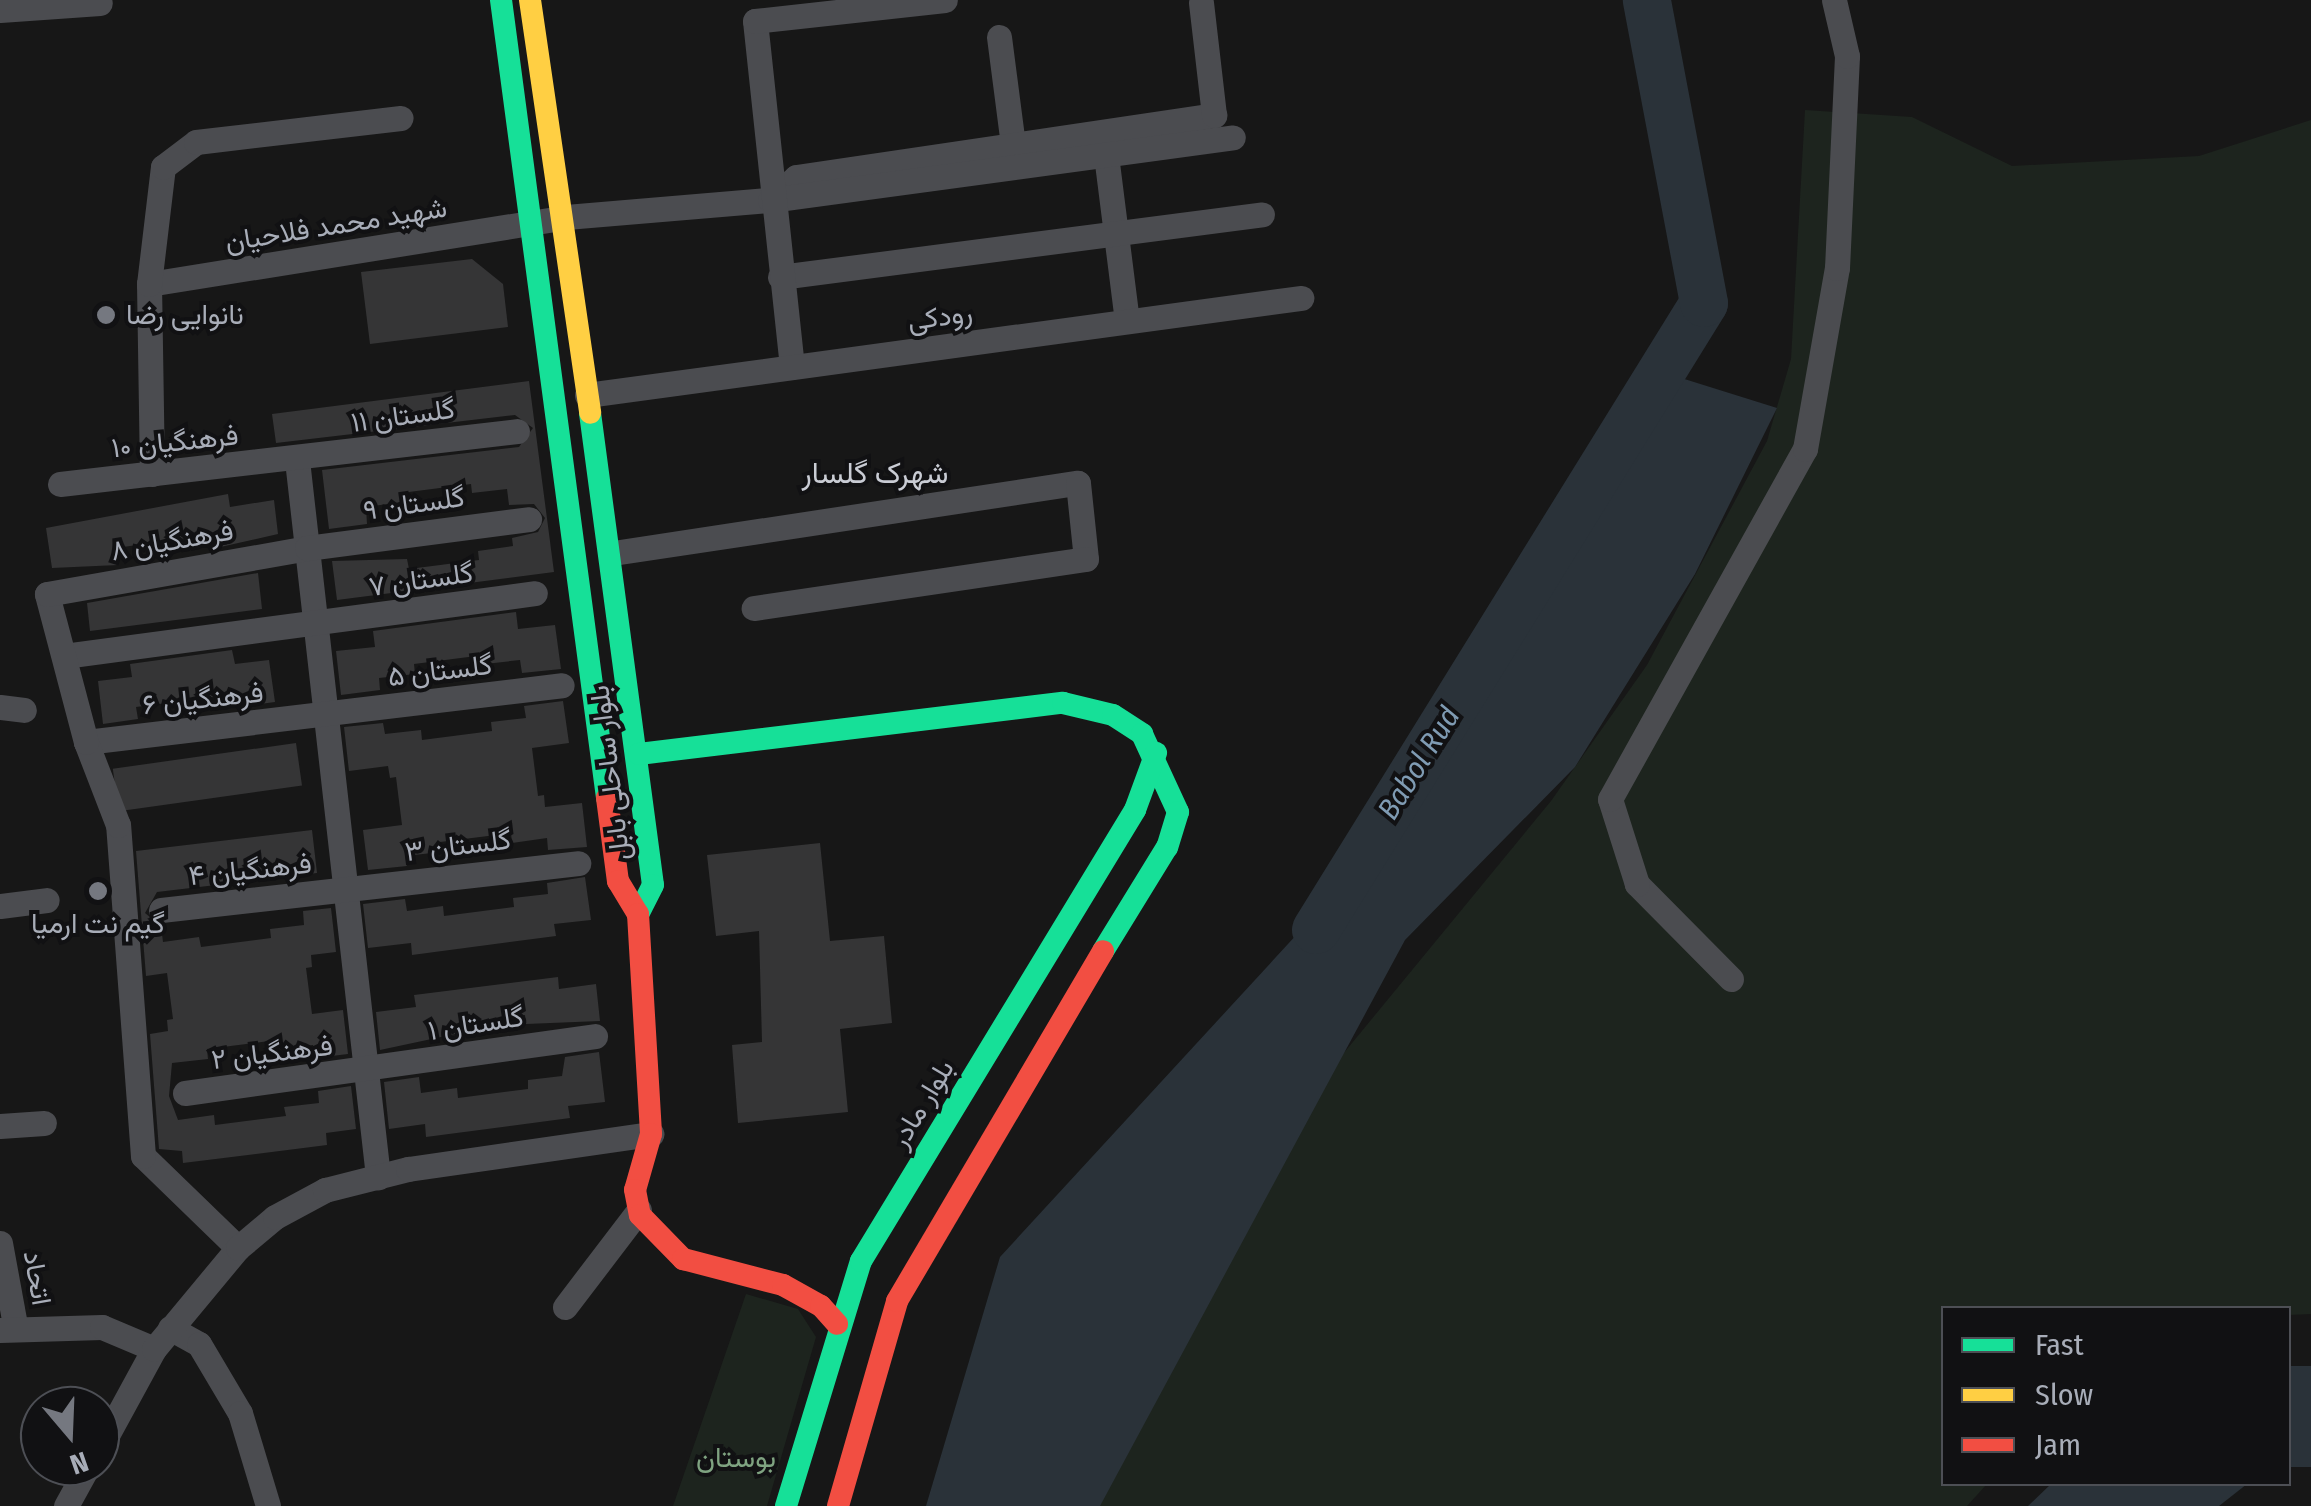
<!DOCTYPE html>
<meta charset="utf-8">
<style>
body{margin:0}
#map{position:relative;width:2311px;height:1506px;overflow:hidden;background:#171717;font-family:"Fira Sans Condensed",Vazirmatn,sans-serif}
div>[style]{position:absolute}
.green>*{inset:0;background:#1d241e}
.water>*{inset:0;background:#2a3239;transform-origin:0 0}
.river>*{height:48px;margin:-24px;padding:0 24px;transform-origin:24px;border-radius:24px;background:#2a3239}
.building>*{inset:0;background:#353536;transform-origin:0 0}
.street>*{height:25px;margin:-12.5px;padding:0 12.5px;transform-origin:12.5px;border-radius:12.5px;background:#4b4c50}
.fast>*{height:22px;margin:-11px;padding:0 11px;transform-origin:11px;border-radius:11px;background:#16e098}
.slow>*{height:22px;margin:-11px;padding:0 11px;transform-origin:11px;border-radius:11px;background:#ffcf43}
.jam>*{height:22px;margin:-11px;padding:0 11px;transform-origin:11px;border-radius:11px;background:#f24e42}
.dots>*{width:28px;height:28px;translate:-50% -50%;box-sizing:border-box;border:5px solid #111113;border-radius:50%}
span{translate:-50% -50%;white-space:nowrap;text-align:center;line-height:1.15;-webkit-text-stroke:8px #111113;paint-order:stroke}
.street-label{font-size:28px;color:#a8adb8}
.poi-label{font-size:28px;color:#a8adb8}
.left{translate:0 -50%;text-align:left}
.park-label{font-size:28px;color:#7fa381}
.neighbourhood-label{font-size:30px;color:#c9ccd4}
.water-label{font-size:30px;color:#7f9bb3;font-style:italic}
.legend{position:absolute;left:1941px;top:1306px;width:350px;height:180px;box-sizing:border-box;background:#111113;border:2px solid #4d4f55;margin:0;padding:12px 18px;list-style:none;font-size:30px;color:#a8adb8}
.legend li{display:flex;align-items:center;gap:20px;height:50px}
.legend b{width:50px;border:2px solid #4d4f55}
.north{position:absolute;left:20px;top:1386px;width:100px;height:100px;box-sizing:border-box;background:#111113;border:2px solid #4d4f55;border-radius:50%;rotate:161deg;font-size:28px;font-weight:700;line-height:40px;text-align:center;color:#a8adb8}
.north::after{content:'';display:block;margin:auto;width:35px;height:45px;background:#757880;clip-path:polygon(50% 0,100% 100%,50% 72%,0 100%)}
</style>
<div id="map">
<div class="green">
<div style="clip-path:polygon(1805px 110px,1912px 117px,2012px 166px,2199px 156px,2311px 120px,2311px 1314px,2289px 1315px,2288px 1308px,1944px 1308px,1944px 1484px,1987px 1484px,1967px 1506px,1056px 1506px,1283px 1127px,1551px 801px,1647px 665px,1767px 441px,1791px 359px)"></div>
<div style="clip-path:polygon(746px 1294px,798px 1309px,816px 1337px,767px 1506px,673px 1506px)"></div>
</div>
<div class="water">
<div style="clip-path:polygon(1662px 372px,1777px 408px,1695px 574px,1575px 767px,1405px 940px,1100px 1506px,926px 1506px,1000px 1257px,1346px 881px)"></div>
<div style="left:2311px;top:1366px;width:101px;height:23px;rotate:90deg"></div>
<div style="clip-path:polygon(2051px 1484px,2247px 1484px,2219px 1506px,2028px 1506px)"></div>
</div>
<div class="river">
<div style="left:1316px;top:930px;width:737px;rotate:-58.25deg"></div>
<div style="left:1704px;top:303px;width:308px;rotate:-100.7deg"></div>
</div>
<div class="building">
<div style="clip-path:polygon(472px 259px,503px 284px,508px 327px,370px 344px,361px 272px)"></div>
<div style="clip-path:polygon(529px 381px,554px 572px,337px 600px,332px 561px,407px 559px,409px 569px,479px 560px,478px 551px,513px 546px,512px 538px,538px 532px,545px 518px,534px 504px,509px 505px,507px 489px,472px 493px,471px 484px,401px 493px,402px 502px,366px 507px,367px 524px,329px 529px,322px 470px,519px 447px,533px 428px,515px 415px,276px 443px,272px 414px)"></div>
<div style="clip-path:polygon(228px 494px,230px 507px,274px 500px,278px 534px,216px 548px,214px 534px,116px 548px,118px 565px,52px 568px,46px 528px)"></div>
<div style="clip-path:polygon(258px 573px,262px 609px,90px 631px,87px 603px)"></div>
<div style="clip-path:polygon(516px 612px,518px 629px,555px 625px,561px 669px,522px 673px,520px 660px,485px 664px,484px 655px,414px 664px,415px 674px,379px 678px,380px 690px,341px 695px,336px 651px,375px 647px,373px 631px)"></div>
<div style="clip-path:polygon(232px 650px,235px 664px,269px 660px,275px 702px,238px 707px,236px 694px,136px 707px,138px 719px,103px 724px,98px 681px,132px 677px,130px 664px)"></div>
<div style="clip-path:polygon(563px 701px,569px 743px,532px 748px,538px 796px,544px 795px,545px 807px,582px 803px,587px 847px,548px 850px,547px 838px,512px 843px,511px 833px,440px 842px,441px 852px,405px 856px,407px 866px,368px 870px,363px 830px,402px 825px,396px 777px,390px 778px,388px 766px,349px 771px,344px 727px,383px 723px,385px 734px,421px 730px,422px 740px,492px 731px,491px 722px,526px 718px,524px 706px)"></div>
<div style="left:296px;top:743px;width:43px;height:185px;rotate:82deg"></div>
<div style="clip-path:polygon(312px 830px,317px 873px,157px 892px,145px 913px,161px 926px,163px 942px,199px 937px,201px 947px,271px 938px,270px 929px,304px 925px,303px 911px,331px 908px,336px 952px,311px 955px,312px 967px,306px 968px,312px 1014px,343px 1010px,348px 1054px,315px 1058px,313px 1045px,279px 1049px,277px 1040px,207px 1049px,208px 1059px,172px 1063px,169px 1096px,178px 1120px,214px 1115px,215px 1125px,286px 1116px,284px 1107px,319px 1103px,318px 1091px,351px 1086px,356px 1129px,326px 1133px,327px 1145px,183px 1163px,182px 1151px,159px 1149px,150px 1034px,168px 1031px,167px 1020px,173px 1019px,167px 973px,146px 976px,136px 851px)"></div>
<div style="clip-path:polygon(820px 843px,830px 941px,884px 936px,892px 1023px,840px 1029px,848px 1112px,738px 1123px,732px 1045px,762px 1042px,759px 931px,716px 936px,707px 855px)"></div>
<div style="clip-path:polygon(585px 877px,591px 920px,554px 924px,556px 936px,412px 955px,411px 943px,368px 948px,363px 904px,405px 899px,407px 911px,443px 906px,444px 916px,514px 907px,513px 898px,548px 894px,547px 883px)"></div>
<div style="clip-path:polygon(558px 977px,559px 989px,596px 984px,600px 1021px,526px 1024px,525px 1015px,454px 1024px,455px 1034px,380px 1050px,376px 1012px,416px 1007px,414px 995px)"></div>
<div style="clip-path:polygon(599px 1052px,605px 1102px,568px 1106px,570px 1118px,426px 1137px,425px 1124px,389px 1129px,384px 1082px,419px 1077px,421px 1093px,457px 1088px,458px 1098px,528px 1089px,528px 1080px,562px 1076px,565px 1057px)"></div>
</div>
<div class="street">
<div style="left:0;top:10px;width:100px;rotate:-4deg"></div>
<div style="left:999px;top:37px;width:109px;rotate:82.6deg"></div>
<div style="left:1106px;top:155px;width:167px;rotate:82.8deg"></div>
<div style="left:770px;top:200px;width:35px;rotate:-41deg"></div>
<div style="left:796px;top:177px;width:423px;rotate:-8.4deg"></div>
<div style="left:1214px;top:115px;width:113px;rotate:-96.6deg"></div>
<div style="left:780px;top:277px;width:486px;rotate:-7.4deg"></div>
<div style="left:149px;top:284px;width:422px;rotate:-9.1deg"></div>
<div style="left:566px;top:217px;width:205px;rotate:-4.8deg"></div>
<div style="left:770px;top:200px;width:467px;rotate:-7.7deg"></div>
<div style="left:792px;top:367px;width:348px;rotate:-96.1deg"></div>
<div style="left:755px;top:21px;width:191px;rotate:-6.3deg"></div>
<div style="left:587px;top:395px;width:721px;rotate:-7.74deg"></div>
<div style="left:297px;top:460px;width:722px;rotate:83.55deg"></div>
<div style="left:152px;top:474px;width:190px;rotate:-90.9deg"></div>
<div style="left:149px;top:284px;width:118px;rotate:-83.2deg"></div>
<div style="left:163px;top:167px;width:41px;rotate:-37.1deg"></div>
<div style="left:196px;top:142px;width:206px;rotate:-6.7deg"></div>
<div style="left:60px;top:484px;width:460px;rotate:-6.6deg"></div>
<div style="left:613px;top:553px;width:470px;rotate:-8.6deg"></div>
<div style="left:1078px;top:483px;width:76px;rotate:84deg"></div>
<div style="left:1086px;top:559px;width:336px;rotate:171.6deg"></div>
<div style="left:64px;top:656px;width:475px;rotate:-7.6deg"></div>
<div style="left:0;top:707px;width:24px;rotate:7deg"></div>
<div style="left:86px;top:742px;width:479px;rotate:-6.8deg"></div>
<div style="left:0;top:906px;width:47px;rotate:-7.3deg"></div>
<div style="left:161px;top:910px;width:420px;rotate:-6.4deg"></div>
<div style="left:1731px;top:979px;width:134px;rotate:-134.7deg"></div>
<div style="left:1637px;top:884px;width:89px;rotate:-107.6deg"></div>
<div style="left:1610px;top:799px;width:401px;rotate:-60.9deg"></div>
<div style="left:1805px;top:449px;width:184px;rotate:-80deg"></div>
<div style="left:1837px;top:268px;width:212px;rotate:-87.3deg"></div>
<div style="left:1847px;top:56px;width:57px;rotate:-103.1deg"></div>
<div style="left:185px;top:1093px;width:414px;rotate:-7.9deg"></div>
<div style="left:0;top:1126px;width:44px;rotate:-3.9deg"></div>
<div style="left:0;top:1243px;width:83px;rotate:79.6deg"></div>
<div style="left:238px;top:1248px;width:132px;rotate:-135.9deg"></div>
<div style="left:143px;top:1156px;width:332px;rotate:-94.3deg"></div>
<div style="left:118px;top:825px;width:89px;rotate:-111.1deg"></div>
<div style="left:86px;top:742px;width:153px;rotate:-104.8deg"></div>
<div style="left:47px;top:594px;width:264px;rotate:-10deg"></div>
<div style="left:307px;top:548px;width:224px;rotate:-7.4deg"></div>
<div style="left:565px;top:1307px;width:122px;rotate:-52.7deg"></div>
<div style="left:170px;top:1328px;width:33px;rotate:29deg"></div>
<div style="left:199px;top:1344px;width:80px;rotate:59.3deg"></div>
<div style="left:240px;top:1413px;width:97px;rotate:73.2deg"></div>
<div style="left:0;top:1330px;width:102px;rotate:-1.7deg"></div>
<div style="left:102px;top:1327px;width:56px;rotate:22.9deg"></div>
<div style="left:100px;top:1448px;width:113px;rotate:-61.4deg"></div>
<div style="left:154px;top:1349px;width:131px;rotate:-50.3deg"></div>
<div style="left:238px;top:1248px;width:48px;rotate:-40deg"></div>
<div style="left:275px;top:1217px;width:57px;rotate:-28.4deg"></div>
<div style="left:325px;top:1190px;width:86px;rotate:-14.2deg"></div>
<div style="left:408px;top:1169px;width:246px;rotate:-8.2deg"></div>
<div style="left:66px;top:1506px;width:46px;rotate:-61.2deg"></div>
</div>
<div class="fast">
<div style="left:501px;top:0;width:805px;rotate:82.43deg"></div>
<div style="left:590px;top:413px;width:476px;rotate:82.4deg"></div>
<div style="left:653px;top:885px;width:33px;rotate:117deg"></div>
<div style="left:639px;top:754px;width:427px;rotate:-6.9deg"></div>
<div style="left:1063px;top:703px;width:51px;rotate:13.5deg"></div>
<div style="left:1113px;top:715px;width:35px;rotate:33deg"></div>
<div style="left:1142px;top:734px;width:86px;rotate:65.2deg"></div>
<div style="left:1178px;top:812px;width:37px;rotate:107deg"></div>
<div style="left:1167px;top:847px;width:122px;rotate:121.6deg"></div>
<div style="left:786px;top:1506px;width:256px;rotate:-73deg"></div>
<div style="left:861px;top:1261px;width:528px;rotate:-58.72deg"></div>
<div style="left:1135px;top:810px;width:61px;rotate:-69.8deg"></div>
</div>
<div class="slow">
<div style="left:530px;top:0;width:417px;rotate:81.7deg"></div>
</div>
<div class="jam">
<div style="left:607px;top:798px;width:84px;rotate:82.5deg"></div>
<div style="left:618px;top:881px;width:39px;rotate:59deg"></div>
<div style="left:638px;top:914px;width:220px;rotate:86.6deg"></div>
<div style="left:651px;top:1134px;width:58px;rotate:105.9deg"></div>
<div style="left:635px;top:1190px;width:25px;rotate:79deg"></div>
<div style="left:640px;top:1215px;width:62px;rotate:45.7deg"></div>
<div style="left:683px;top:1259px;width:103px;rotate:14.6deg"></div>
<div style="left:783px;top:1285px;width:43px;rotate:28.9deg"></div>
<div style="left:821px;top:1306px;width:24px;rotate:48deg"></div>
<div style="left:838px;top:1506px;width:213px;rotate:-73.9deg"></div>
<div style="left:897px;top:1301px;width:406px;rotate:-59.5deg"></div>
</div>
<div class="dots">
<div style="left:106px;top:315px;background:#757880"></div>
<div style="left:98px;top:891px;background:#757880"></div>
</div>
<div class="street-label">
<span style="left:336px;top:225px;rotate:-9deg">شهید محمد فلاحیان</span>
<span style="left:940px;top:317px;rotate:-8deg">رودکی</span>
<span style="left:403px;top:416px;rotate:-8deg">گلستان ۱۱</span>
<span style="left:175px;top:442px;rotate:-6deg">فرهنگیان ۱۰</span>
<span style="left:414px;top:504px;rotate:-8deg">گلستان ۹</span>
<span style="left:172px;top:541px;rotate:-10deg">فرهنگیان ۸</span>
<span style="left:421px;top:580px;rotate:-8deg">گلستان ۷</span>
<span style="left:440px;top:671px;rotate:-7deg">گلستان ۵</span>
<span style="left:203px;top:699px;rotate:-6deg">فرهنگیان ۶</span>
<span style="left:610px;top:773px;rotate:-97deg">بلوار ساحلی بابل</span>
<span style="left:458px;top:846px;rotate:-7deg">گلستان ۳</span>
<span style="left:250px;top:870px;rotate:-6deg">فرهنگیان ۴</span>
<span style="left:476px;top:1024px;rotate:-9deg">گلستان ۱</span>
<span style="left:272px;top:1053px;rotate:-7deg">فرهنگیان ۲</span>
<span style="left:922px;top:1104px;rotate:-59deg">بلوار مادر</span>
<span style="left:37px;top:1278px;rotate:80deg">اتحاد</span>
</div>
<div class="poi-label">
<span class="left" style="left:126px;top:315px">نانوایی رضا</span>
<span style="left:98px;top:924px">گیم نت ارمیا</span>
</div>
<div class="park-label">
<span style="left:736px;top:1458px">بوستان</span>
</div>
<div class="neighbourhood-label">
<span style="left:875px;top:473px">شهرک گلسار</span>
</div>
<div class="water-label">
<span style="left:1419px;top:763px;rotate:-58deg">Babol Rud</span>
</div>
<ul class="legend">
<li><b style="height:12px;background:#16e098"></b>Fast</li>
<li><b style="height:12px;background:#ffcf43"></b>Slow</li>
<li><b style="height:12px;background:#f24e42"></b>Jam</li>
</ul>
<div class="north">N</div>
</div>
